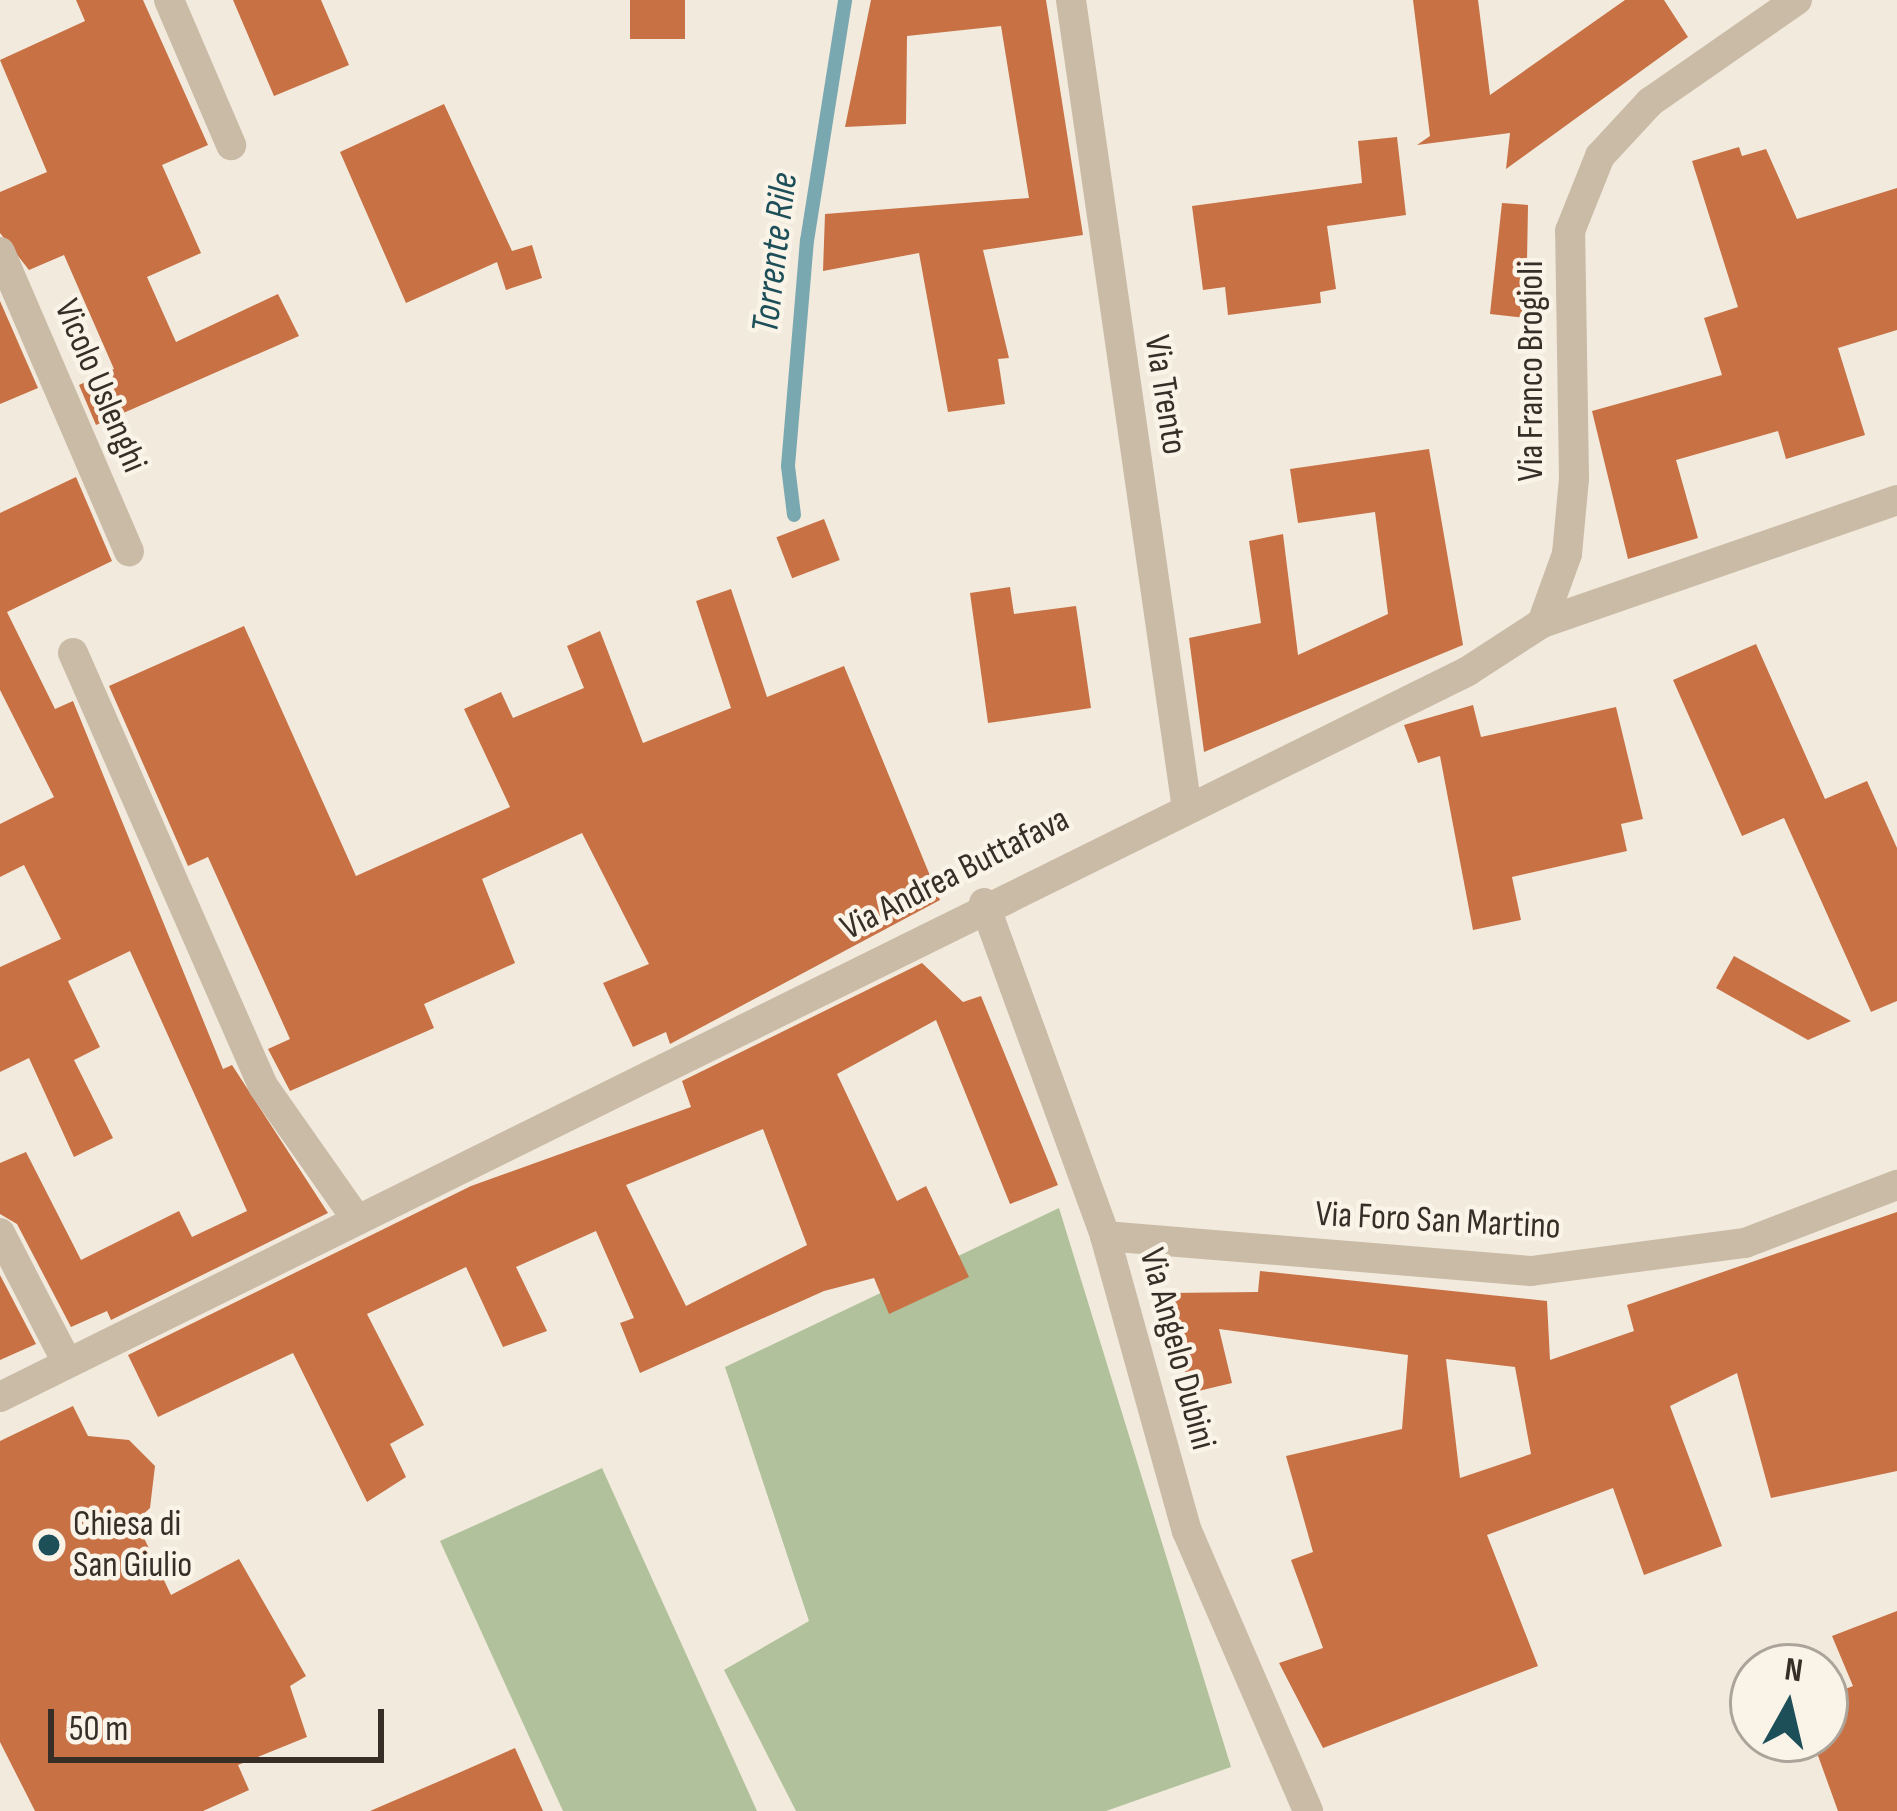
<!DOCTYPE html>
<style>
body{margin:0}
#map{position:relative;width:1897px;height:1811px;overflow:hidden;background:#f2eadc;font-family:"Sofia Sans Condensed",sans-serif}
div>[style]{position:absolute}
.green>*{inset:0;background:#b1c19b}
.stream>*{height:14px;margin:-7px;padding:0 7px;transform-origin:7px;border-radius:7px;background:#7aa8b0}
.building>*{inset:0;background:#c77145;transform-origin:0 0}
.minor>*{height:30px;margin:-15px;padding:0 15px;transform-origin:15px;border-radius:15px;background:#cabba7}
.dots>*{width:33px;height:33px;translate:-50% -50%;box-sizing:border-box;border:6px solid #faf3e8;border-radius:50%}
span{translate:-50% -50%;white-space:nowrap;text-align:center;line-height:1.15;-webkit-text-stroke:9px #faf3e8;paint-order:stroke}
.street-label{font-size:36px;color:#372e28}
.poi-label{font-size:36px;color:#372e28}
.left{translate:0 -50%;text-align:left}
.water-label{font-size:39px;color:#1d4f59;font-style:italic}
.north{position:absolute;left:1729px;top:1643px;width:120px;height:120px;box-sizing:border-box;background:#faf3e8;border:3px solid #aca49b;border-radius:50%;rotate:8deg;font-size:33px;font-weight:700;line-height:48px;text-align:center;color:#372e28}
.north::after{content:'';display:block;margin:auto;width:42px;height:54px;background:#1d4f59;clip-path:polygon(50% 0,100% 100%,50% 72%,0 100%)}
.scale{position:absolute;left:48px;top:1709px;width:336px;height:54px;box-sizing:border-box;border:6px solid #372e28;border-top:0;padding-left:15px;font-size:36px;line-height:42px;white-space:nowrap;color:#372e28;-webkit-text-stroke:9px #faf3e8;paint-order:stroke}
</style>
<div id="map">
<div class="green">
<div style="clip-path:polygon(1059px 1208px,1231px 1767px,1106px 1811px,796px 1811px,724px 1670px,809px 1621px,725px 1367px)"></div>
<div style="clip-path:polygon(602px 1468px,757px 1811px,563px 1811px,440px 1541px)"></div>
</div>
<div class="stream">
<div style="left:794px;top:515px;width:49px;rotate:-97deg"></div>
<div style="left:788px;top:466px;width:226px;rotate:-85.2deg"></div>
<div style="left:807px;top:241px;width:244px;rotate:-81deg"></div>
</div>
<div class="building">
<div style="clip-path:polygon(76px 0,143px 0,208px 145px,162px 165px,201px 253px,147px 277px,176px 342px,278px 294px,299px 336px,96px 425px,79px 385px,114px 369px,64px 255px,29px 270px,0 233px,0 192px,47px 172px,0 60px,85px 21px)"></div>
<div style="clip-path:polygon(233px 0,321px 0,349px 65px,274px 96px)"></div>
<div style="left:630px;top:0;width:55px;height:39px"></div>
<div style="clip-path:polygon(871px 0,1046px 0,1083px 235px,983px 250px,1009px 358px,998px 359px,1005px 404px,948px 412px,919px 253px,823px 271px,825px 214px,1029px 198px,1001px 26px,907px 36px,906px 124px,845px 127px)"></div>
<div style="clip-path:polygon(1413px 0,1478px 0,1490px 95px,1625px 0,1664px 0,1688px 37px,1506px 169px,1510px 133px,1417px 145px,1430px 136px)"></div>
<div style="clip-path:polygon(444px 104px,512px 251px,532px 245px,542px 278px,506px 290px,497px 262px,406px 303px,340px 152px)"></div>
<div style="clip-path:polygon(1397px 137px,1406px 215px,1327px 226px,1336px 289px,1320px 292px,1321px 303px,1228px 315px,1225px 287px,1203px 290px,1192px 206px,1362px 183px,1358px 141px)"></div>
<div style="clip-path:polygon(1739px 147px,1742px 156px,1766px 149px,1797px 219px,1897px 188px,1897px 330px,1838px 348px,1865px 435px,1786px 459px,1778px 431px,1676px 460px,1698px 538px,1628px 559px,1592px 411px,1722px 375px,1704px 318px,1738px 307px,1692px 161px)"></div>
<div style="clip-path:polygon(1502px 203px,1528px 205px,1526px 318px,1490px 314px)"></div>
<div style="clip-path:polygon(0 301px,38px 388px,0 404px)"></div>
<div style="clip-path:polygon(1429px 449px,1463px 645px,1204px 752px,1189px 638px,1261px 623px,1249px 541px,1283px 534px,1298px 655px,1388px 614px,1375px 512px,1298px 523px,1290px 469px)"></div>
<div style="clip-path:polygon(76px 477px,112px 561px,7px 612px,55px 709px,73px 701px,223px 1069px,232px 1065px,328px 1213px,111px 1320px,107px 1311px,71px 1327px,17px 1224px,0 1214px,0 1163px,26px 1152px,81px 1260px,179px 1211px,192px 1237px,247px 1211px,130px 951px,68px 981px,100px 1047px,74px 1060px,113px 1138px,74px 1157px,29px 1058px,0 1072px,0 967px,61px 939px,24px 865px,0 877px,0 824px,54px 797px,0 690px,0 513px)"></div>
<div style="left:824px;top:519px;width:44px;height:51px;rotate:69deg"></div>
<div style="clip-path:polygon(1010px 587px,1014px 614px,1076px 606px,1091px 708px,988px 723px,970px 593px)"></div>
<div style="clip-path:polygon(731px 589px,767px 697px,844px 666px,940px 900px,670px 1044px,666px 1032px,633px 1047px,603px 983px,649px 964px,582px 833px,482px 879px,515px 963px,424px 1004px,434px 1028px,290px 1091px,268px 1049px,290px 1039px,208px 857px,188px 866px,109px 686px,244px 626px,356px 876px,510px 807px,464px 709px,501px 692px,513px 718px,584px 688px,567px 646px,600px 631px,643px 743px,731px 708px,696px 601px)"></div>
<div style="clip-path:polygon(1756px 644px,1825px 799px,1867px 781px,1897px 848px,1897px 1001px,1871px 1012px,1784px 818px,1742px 836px,1673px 680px)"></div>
<div style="clip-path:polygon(1473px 705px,1481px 737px,1616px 707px,1643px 819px,1621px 824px,1627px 851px,1512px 877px,1521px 920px,1473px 930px,1440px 756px,1418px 763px,1404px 725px)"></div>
<div style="clip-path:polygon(1734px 956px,1851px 1021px,1808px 1040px,1716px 988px)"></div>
<div style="clip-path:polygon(evenodd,922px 963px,963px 1002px,981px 996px,1058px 1185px,1010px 1204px,936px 1020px,837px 1074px,897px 1201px,926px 1186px,969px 1277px,889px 1314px,874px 1278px,824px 1291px,640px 1373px,620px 1323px,634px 1318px,596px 1231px,516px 1267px,547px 1331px,503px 1347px,466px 1267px,367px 1314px,424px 1425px,390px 1444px,406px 1477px,367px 1502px,293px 1353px,158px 1417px,128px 1355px,471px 1186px,691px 1107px,682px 1081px,922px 963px,763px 1129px,807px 1245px,686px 1306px,626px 1185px,763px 1129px)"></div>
<div style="clip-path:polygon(evenodd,1897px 1212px,1897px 1471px,1771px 1498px,1737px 1373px,1670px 1406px,1722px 1546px,1644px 1575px,1613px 1488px,1487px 1535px,1538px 1666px,1323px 1748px,1279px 1663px,1323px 1648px,1291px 1560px,1313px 1552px,1286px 1456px,1402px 1429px,1408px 1355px,1219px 1329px,1232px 1383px,1190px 1393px,1167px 1293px,1258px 1292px,1260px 1271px,1547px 1301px,1550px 1360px,1634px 1331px,1627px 1305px,1897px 1212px,1446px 1359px,1515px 1367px,1531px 1454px,1460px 1478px,1446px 1359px)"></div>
<div style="clip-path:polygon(0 1275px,36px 1344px,0 1360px)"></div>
<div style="clip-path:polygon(73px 1406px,88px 1436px,129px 1440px,155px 1466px,150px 1508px,136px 1521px,171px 1595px,239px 1559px,306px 1676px,290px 1686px,307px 1737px,238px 1765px,249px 1790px,203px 1811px,35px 1811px,0 1742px,0 1441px)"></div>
<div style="clip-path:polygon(1897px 1611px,1897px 1811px,1838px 1811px,1812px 1739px,1825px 1739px,1825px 1697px,1853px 1686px,1832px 1636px)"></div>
<div style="clip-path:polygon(515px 1748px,543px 1811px,370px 1811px,463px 1771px)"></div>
</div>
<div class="minor">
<div style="left:169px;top:0;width:158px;rotate:66.8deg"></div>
<div style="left:1071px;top:0;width:810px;rotate:81.84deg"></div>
<div style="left:0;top:252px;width:326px;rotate:66.7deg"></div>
<div style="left:1542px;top:623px;width:73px;rotate:-70.1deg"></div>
<div style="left:1567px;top:554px;width:76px;rotate:-84.7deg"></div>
<div style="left:1574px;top:478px;width:247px;rotate:-90.9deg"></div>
<div style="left:1570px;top:231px;width:81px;rotate:-68.2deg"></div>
<div style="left:1600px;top:156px;width:74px;rotate:-47.2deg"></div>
<div style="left:1650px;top:102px;width:179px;rotate:-34.8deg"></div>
<div style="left:73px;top:653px;width:473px;rotate:66.3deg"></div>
<div style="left:263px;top:1086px;width:156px;rotate:54.9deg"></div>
<div style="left:984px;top:903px;width:354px;rotate:70deg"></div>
<div style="left:1105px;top:1236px;width:306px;rotate:74.5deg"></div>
<div style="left:1187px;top:1531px;width:305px;rotate:66.6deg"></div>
<div style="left:0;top:1233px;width:145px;rotate:62.6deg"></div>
<div style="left:1105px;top:1236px;width:427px;rotate:4.7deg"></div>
<div style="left:1531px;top:1271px;width:216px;rotate:-7.5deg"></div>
<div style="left:1745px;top:1243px;width:163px;rotate:-20.9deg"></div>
<div style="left:0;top:1397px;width:1638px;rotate:-26.31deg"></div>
<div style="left:1468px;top:671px;width:88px;rotate:-33deg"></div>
<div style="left:1542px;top:623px;width:376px;rotate:-19.1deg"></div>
</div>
<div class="dots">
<div style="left:49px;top:1545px;background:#1d4f59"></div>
</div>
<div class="street-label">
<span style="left:1532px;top:371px;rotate:-90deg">Via Franco Brogioli</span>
<span style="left:100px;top:386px;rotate:67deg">Vicolo Uslenghi</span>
<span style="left:1165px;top:395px;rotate:81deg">Via Trento</span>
<span style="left:955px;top:874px;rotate:-27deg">Via Andrea Buttafava</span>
<span style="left:1438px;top:1221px;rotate:3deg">Via Foro San Martino</span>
<span style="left:1177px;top:1349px;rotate:75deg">Via Angelo Dubini</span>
</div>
<div class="poi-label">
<span class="left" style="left:73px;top:1545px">Chiesa di<br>San Giulio</span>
</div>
<div class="water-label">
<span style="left:776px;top:253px;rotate:-83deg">Torrente Rile</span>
</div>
<div class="north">N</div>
<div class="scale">50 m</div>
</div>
